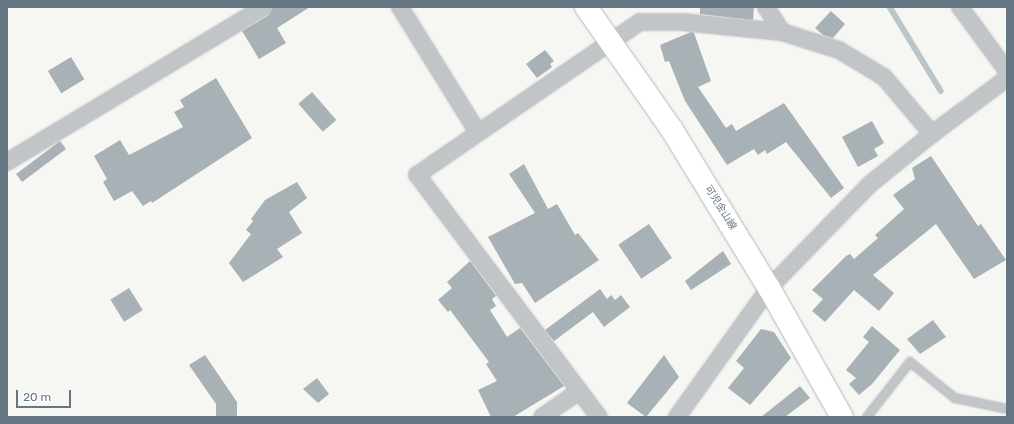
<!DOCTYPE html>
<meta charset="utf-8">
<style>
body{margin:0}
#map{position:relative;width:1014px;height:424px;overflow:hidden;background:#f6f6f3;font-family:Rubik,"Noto Sans JP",sans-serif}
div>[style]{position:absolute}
.stream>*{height:5.5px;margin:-2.75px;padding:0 2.75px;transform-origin:2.75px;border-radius:2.75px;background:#b9c5c9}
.building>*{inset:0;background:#a8b1b5;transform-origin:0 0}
.roads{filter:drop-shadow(0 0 1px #b4b9bc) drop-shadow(0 0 1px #b4b9bc)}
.service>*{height:8px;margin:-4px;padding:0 4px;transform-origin:4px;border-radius:4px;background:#c1c5c8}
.minor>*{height:16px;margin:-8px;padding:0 8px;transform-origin:8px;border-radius:8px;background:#c1c5c8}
.primary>*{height:22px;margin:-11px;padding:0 11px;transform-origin:11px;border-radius:11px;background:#fff}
span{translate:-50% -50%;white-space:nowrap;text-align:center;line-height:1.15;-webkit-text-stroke:4px #fff;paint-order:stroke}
.street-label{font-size:10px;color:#657683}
.frame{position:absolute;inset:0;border:8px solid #657683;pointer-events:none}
.scale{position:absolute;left:16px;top:390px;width:55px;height:18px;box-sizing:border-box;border:2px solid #657683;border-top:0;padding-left:5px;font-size:12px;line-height:14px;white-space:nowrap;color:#657683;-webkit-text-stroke:3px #fff;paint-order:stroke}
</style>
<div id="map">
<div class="stream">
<div style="left:890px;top:7px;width:98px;rotate:58.7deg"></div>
</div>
<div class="building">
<div style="clip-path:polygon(273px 7px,310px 7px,277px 28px,286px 43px,259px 59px,242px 31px,269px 15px)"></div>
<div style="clip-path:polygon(700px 7px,754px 7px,753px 20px,700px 14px)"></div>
<div style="clip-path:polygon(831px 11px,845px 24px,833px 38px,823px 35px,815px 28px)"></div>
<div style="clip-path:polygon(691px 32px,694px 33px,711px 81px,698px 87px,726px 128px,732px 124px,736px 131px,784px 103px,844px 188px,831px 198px,786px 142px,767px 154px,765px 150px,758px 155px,754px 149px,727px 165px,685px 101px,669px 61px,665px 62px,660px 45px)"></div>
<div style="clip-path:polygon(545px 50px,554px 61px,550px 64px,552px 67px,537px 78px,526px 64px)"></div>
<div style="left:71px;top:57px;width:26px;height:27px;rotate:59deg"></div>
<div style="clip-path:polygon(216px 78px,252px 138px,152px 203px,151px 201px,143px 206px,132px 191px,114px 201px,103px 182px,107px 179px,94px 156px,120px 140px,129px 155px,183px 127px,174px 112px,184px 107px,180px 100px)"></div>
<div style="left:312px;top:92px;width:37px;height:18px;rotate:49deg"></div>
<div style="clip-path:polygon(872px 121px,884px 143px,874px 149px,878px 156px,858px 167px,842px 137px)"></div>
<div style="left:60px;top:141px;width:10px;height:55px;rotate:53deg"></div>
<div style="clip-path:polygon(931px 156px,978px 226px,981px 224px,1006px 260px,974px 279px,936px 224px,873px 275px,894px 293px,879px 311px,854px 290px,825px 322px,812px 311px,823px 299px,812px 290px,846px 256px,850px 254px,854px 259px,878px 238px,875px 235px,904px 209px,893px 195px,915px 179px,912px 168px)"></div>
<div style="clip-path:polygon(524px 164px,548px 209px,557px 204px,575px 235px,578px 233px,599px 260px,535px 303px,522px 283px,515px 284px,488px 237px,535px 213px,509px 174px)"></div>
<div style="clip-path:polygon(297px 182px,307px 198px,289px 212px,302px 233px,277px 249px,283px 257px,243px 282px,229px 263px,251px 234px,246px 230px,253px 221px,251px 219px,265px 200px)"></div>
<div style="left:649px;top:224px;width:41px;height:37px;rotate:56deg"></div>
<div style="clip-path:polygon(723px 251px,731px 264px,691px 290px,685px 281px)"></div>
<div style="clip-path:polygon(470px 261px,496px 296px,492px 299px,496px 306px,490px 310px,507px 337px,520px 328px,564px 386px,513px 417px,491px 417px,478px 390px,497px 381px,486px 364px,489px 362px,450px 310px,448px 312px,438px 300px,452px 288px,447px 282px)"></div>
<div style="left:129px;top:288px;width:26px;height:22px;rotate:58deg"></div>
<div style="clip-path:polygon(600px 289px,607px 299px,611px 295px,615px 300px,621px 295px,630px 307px,604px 327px,593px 312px,554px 341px,545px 330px)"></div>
<div style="clip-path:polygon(933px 320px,946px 337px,920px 354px,907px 339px)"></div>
<div style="clip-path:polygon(872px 326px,900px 350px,872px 384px,859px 395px,849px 384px,856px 378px,846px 370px,869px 342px,863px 337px)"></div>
<div style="clip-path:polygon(761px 329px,774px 332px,791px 358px,750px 405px,728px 388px,744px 368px,736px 361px)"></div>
<div style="clip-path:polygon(205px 355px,237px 402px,237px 417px,216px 417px,216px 404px,189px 365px)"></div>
<div style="clip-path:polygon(664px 355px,679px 377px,646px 417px,627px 403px)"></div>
<div style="clip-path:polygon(317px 378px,329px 394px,318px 403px,303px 389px)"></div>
<div style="clip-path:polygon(800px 386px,810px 398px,785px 417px,761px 417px)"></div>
</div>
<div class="roads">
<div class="service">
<div style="left:867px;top:417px;width:70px;rotate:-52deg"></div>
<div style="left:910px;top:362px;width:58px;rotate:38.7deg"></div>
<div style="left:955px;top:398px;width:53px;rotate:11.9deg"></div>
</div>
<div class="minor">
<div style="left:400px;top:7px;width:148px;rotate:58.2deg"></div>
<div style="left:766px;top:7px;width:30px;rotate:57deg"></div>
<div style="left:960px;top:7px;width:79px;rotate:53.7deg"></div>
<div style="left:7px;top:162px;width:300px;rotate:-31.1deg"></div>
<div style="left:542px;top:417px;width:44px;rotate:-34.8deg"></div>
<div style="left:599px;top:417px;width:303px;rotate:-126.9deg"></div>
<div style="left:417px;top:175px;width:270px;rotate:-34.5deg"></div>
<div style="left:640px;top:22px;width:42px"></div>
<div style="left:682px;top:22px;width:100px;rotate:5.7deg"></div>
<div style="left:782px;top:32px;width:60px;rotate:17.5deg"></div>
<div style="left:839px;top:50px;width:52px;rotate:31deg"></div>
<div style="left:884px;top:77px;width:75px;rotate:49.9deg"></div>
<div style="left:677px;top:417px;width:158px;rotate:-54.5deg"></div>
<div style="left:769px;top:288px;width:144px;rotate:-45.8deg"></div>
<div style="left:869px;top:185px;width:81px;rotate:-39deg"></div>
<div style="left:932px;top:134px;width:94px;rotate:-36.7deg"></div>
</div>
<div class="primary">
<div style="left:586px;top:7px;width:150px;rotate:55deg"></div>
<div style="left:672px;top:130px;width:185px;rotate:58.5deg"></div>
<div style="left:769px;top:288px;width:148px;rotate:60.5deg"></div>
</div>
</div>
<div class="street-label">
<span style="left:720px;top:208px;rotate:58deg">可児金山線</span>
</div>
<div class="frame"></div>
<div class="scale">20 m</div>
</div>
